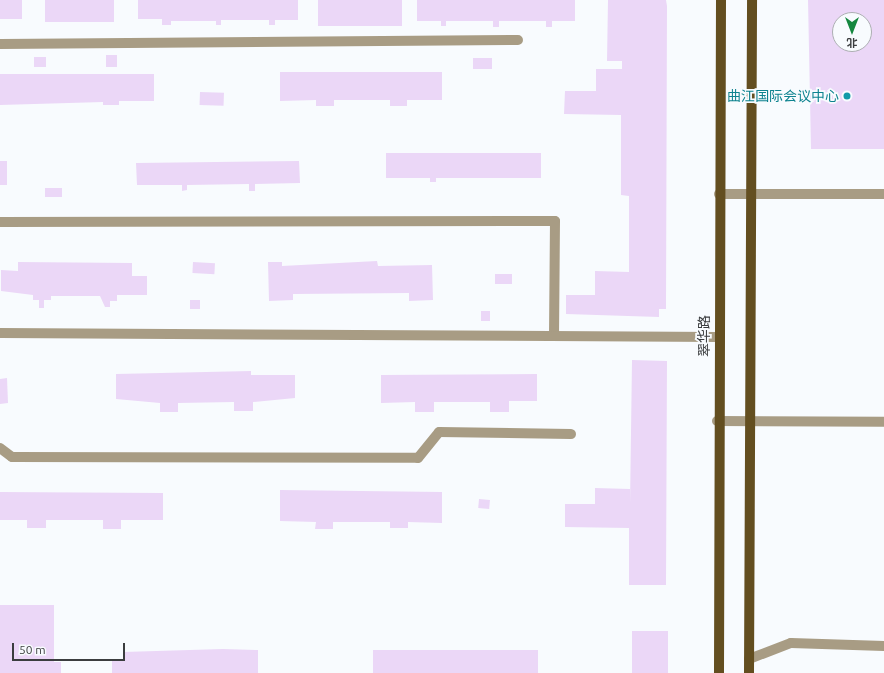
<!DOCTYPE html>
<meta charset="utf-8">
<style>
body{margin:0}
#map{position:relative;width:884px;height:673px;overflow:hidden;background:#f8fbfe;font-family:Ubuntu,"Noto Sans SC",sans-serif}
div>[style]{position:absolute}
.building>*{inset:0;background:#ebd7f7;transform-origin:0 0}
.minor>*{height:10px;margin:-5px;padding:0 5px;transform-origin:5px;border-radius:5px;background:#a89c84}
.major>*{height:10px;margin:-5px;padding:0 5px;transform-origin:5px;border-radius:5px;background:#634e20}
.dots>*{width:11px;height:11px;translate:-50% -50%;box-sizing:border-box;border:2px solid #f8fbfe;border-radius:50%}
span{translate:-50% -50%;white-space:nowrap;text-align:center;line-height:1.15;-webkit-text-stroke:3.5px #f8fbfe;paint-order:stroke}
.culture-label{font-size:14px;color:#0d838f}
.right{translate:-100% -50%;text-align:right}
.street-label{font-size:14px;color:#3b3d3f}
.north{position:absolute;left:832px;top:12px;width:40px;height:40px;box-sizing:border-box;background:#f8fbfe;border:1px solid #acafb2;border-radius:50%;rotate:180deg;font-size:11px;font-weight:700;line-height:16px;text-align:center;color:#3b3d3f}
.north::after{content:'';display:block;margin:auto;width:14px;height:18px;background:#15873f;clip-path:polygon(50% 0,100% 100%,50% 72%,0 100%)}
.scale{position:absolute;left:12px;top:643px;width:113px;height:18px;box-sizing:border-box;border:2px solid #3b3d3f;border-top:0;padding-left:5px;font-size:12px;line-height:14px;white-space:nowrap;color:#3b3d3f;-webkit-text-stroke:3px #f8fbfe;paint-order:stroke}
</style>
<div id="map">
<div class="building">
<div style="left:0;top:0;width:22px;height:19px"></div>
<div style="left:45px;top:0;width:69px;height:22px"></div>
<div style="clip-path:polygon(138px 0,298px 0,298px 20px,275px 20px,275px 25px,269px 25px,269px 20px,221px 20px,221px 25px,216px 25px,216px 21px,171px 21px,171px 25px,162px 25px,162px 19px,138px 19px)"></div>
<div style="left:318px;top:0;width:84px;height:26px"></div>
<div style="clip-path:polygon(417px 0,575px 0,575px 21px,552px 21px,552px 27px,546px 27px,546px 21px,499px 21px,499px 27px,493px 27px,493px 21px,446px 21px,446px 26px,441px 26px,441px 21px,417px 21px)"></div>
<div style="clip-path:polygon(608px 0,666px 0,667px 6px,666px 309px,659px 309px,659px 317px,566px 314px,566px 295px,595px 295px,595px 271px,629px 272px,629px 196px,621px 195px,621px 115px,564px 114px,565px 91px,596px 91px,596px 69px,622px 69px,622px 61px,607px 61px)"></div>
<div style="clip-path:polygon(evenodd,808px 0,884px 0,884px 149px,811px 149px,808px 0,840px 20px,864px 20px,864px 44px,840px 44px,840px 20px)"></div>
<div style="left:106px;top:55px;width:11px;height:12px"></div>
<div style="left:34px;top:57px;width:12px;height:10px"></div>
<div style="left:492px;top:58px;width:11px;height:19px;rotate:90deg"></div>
<div style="clip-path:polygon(280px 72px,442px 72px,442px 100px,407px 100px,407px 106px,390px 106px,390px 100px,334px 100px,334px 106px,316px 106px,316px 100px,280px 101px)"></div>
<div style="clip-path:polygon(0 74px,154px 74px,154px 101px,119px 101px,119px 105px,103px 105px,103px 102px,0 105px)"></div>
<div style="left:200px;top:92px;width:24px;height:13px;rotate:2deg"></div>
<div style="clip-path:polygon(386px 153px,541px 153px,541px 178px,436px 178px,436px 182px,430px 182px,430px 178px,386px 178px)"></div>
<div style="left:0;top:161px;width:7px;height:24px"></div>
<div style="clip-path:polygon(299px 161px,300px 183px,255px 184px,255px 191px,249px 191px,249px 184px,187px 185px,187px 190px,182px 191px,182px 185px,137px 185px,136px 163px)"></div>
<div style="left:45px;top:188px;width:17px;height:9px"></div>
<div style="clip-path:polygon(377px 261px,378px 266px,432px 265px,433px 300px,409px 301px,409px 293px,293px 294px,293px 300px,269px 301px,268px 262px,282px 262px,282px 266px)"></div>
<div style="clip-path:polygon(18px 262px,132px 263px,132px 276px,147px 276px,147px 295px,117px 295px,117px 301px,110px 301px,110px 307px,105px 307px,100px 296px,51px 296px,51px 300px,44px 300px,44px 308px,39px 308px,39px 300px,33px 300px,33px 295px,1px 291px,1px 270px,18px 271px)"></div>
<div style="left:193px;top:262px;width:22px;height:11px;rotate:3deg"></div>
<div style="left:495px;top:274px;width:17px;height:10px"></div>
<div style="left:190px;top:300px;width:10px;height:9px"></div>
<div style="left:481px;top:311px;width:9px;height:10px"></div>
<div style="clip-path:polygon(632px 360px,667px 361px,666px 585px,629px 585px,629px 528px,565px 527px,565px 504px,595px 504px,595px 488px,630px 489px,630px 504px)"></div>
<div style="clip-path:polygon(251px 371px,251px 375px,295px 375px,295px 398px,253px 402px,253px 411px,234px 411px,234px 402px,178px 403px,178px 412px,160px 412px,160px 403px,116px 399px,116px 374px)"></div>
<div style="clip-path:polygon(537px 374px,537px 401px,509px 401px,509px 412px,490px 412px,490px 402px,434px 402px,434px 412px,415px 412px,415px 402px,381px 403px,381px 375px)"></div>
<div style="clip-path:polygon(7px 378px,8px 403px,0 404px,0 379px)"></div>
<div style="clip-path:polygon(280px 490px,442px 492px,442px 523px,408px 522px,408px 528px,390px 528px,390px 522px,333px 522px,333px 529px,315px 529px,316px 522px,280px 521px)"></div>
<div style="clip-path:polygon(0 492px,163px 493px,163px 520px,121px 520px,121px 529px,103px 529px,103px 520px,46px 520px,46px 528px,27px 528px,27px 520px,0 520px)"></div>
<div style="left:479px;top:499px;width:11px;height:9px;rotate:5deg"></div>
<div style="clip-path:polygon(0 605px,54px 605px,54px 662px,61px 662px,61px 673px,0 673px)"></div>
<div style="left:632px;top:631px;width:36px;height:42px"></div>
<div style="clip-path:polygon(223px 649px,258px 650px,258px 673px,112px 673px,112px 659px,123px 659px,123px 652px)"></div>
<div style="left:373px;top:650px;width:165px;height:23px"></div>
</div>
<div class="minor">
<div style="left:0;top:44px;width:518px;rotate:-0.44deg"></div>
<div style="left:719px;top:194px;width:165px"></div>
<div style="left:0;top:222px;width:555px;rotate:-0.1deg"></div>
<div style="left:555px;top:221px;width:115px;rotate:90.5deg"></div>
<div style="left:0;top:333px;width:718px;rotate:0.32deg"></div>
<div style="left:717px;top:421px;width:167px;rotate:0.3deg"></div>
<div style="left:0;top:448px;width:15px;rotate:37deg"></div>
<div style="left:12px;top:457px;width:406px;rotate:0.1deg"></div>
<div style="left:418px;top:458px;width:33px;rotate:-51deg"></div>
<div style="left:439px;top:432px;width:132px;rotate:0.9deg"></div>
<div style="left:749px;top:659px;width:45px;rotate:-20.9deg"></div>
<div style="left:791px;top:643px;width:93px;rotate:1.8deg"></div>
</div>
<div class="major">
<div style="left:719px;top:673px;width:673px;rotate:-89.83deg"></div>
<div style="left:749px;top:673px;width:673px;rotate:-89.74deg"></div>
</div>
<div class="dots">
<div style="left:847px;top:96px;background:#0f9aa8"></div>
</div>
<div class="culture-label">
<span class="right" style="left:839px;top:96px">曲江国际会议中心</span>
</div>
<div class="street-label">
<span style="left:704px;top:336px;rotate:-90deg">翠华路</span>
</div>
<div class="north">北</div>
<div class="scale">50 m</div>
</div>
